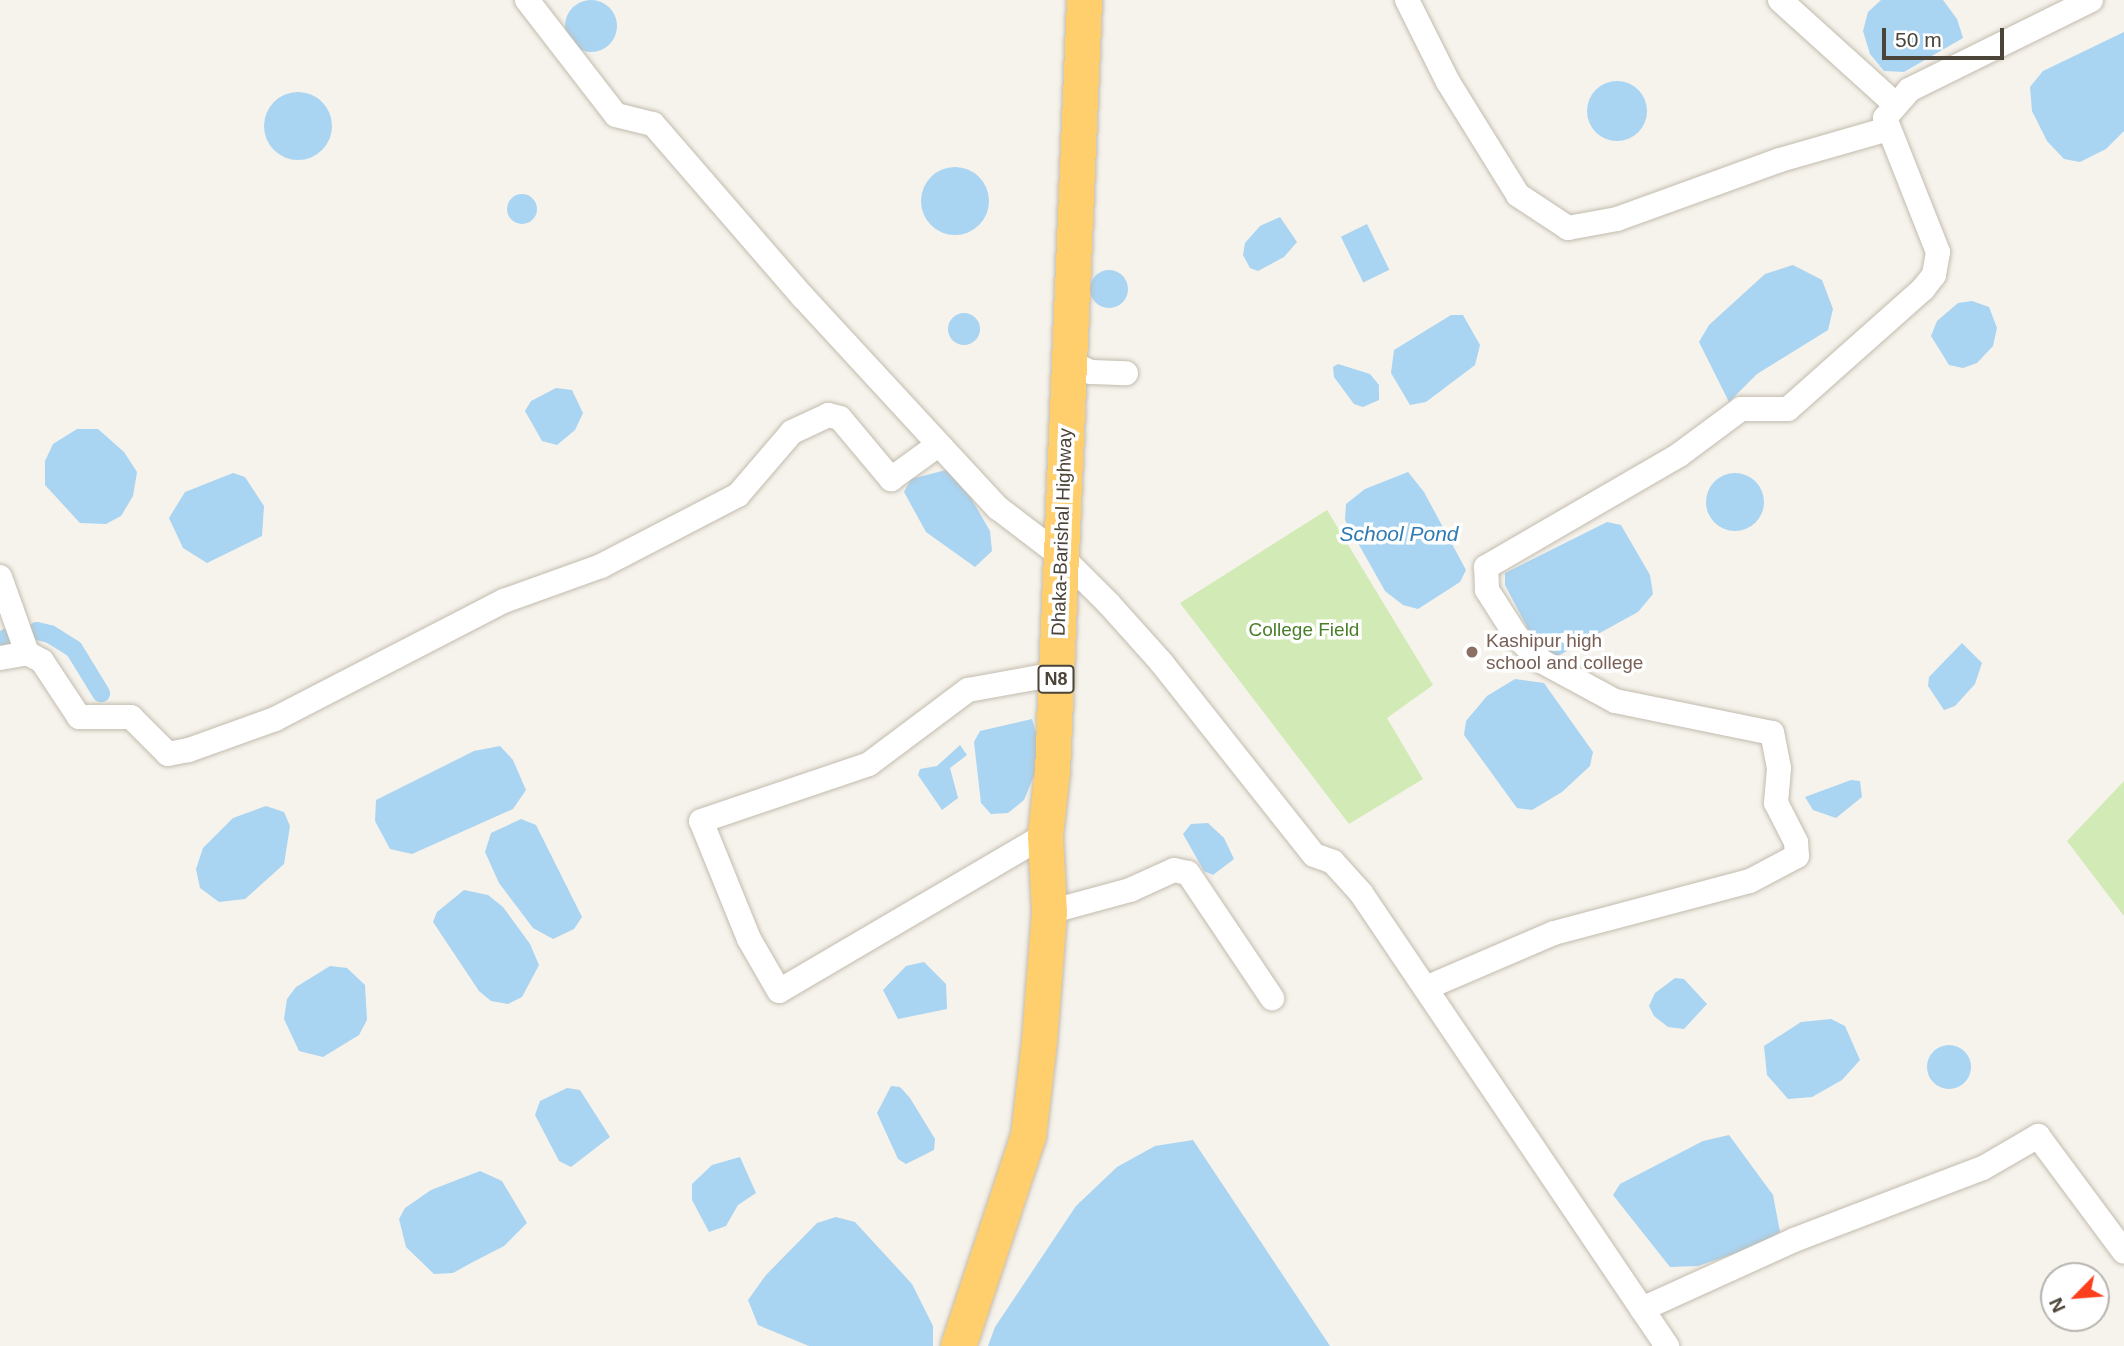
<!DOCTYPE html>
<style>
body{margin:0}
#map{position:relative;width:2124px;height:1346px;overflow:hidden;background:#f6f3ec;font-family:Helvetica,sans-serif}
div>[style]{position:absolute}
.green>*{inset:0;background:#d2eab5}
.water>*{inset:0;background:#a9d4f2;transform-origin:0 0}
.round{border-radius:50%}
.canal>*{height:18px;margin:-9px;padding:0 9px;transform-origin:9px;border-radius:9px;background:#a9d4f2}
.roads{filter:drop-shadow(0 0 2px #c2bbae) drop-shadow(0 0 2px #c2bbae)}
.minor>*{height:24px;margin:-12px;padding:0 12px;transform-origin:12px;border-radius:12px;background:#fff}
.highway>*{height:35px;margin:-17.5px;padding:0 17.5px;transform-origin:17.5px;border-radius:17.5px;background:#ffcf6e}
.dots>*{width:19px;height:19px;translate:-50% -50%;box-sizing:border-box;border:4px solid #fff;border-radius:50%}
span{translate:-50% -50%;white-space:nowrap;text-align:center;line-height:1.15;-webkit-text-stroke:7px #fff;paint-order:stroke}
.shield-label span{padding:2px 5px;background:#fff;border:2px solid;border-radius:5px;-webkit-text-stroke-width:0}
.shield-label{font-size:18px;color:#4b4439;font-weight:700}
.street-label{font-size:19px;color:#4b4439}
.park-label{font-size:19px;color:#4a7f2a}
.education-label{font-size:19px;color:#785e54}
.left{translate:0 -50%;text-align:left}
.water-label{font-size:21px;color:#2e7ab2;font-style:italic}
.north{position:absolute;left:2040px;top:1262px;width:70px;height:70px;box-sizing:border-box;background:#fff;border:2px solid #b7b4b0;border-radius:50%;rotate:245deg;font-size:19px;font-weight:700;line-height:28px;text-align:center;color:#4b4439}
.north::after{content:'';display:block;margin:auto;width:24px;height:32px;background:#fc3f1d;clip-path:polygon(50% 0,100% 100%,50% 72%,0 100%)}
.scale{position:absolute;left:1882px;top:28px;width:122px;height:32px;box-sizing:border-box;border:4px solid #4b4439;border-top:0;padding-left:9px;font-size:21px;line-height:24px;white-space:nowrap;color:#4b4439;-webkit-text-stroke:5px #fff;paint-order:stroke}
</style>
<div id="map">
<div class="green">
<div style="clip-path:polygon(1327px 510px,1433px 685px,1387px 718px,1423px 779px,1349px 824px,1180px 603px)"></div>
<div style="clip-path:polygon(2124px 781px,2124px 916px,2067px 841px)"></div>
</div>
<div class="water">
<div class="round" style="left:565px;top:0;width:52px;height:52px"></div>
<div style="clip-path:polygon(1881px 0,1943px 0,1957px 19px,1963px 38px,1904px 72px,1884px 71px,1870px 54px,1863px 31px,1868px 12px)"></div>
<div style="clip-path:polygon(2124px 32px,2124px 131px,2106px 149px,2080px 162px,2064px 159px,2047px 141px,2032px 111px,2030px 87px,2043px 71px)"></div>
<div class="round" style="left:1587px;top:81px;width:60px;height:60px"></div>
<div class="round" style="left:264px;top:92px;width:68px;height:68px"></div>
<div class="round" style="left:921px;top:167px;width:68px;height:68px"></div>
<div class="round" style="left:507px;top:194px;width:30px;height:30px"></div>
<div style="clip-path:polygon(1280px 217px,1297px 242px,1284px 257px,1258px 271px,1250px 268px,1243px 255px,1245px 243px,1260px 226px)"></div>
<div style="left:1367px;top:224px;width:51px;height:29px;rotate:64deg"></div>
<div style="clip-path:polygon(1793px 265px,1822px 280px,1833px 309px,1828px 330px,1757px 374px,1729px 402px,1699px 342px,1709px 325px,1765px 274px)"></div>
<div class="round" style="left:1090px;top:270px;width:38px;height:38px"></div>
<div style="clip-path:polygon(1972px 301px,1989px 307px,1997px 328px,1993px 346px,1977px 363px,1963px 368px,1949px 365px,1931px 336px,1937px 321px,1958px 303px)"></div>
<div class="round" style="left:948px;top:313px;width:32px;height:32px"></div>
<div style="clip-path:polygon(1451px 315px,1463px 315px,1480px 345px,1475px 365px,1426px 402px,1410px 405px,1391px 373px,1394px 350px)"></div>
<div style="clip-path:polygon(1338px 364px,1370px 374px,1379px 385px,1379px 400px,1363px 407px,1354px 404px,1334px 377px,1333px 367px)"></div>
<div style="clip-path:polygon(556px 388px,572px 390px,583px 413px,575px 430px,557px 445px,542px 441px,525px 411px,531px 401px)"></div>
<div style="clip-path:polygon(77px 429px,98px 429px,124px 452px,137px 472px,133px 496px,121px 516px,106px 524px,80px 523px,45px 485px,45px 461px,53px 444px)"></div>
<div style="clip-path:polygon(946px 470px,971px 498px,990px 531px,992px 551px,975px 567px,926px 532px,904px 492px,911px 479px)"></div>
<div style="clip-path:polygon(1408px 472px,1424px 492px,1466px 570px,1460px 582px,1418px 609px,1403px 605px,1385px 591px,1345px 520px,1346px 504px,1365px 489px)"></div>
<div class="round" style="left:1706px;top:473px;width:58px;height:58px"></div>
<div style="clip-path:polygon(233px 473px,245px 477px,264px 506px,262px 536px,207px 563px,183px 548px,169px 518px,185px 492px)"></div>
<div style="clip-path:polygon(1607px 522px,1621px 525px,1650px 575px,1653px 594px,1638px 612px,1556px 657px,1535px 642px,1505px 585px,1505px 573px)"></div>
<div style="clip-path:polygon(1962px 643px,1982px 663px,1975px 684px,1955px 706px,1944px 710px,1928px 686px,1929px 677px)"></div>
<div style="clip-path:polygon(1515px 679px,1544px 683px,1593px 752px,1590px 766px,1562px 792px,1532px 810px,1517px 808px,1464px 735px,1466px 721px,1487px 696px)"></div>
<div style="clip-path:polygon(1032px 719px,1037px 736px,1036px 771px,1024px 800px,1008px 813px,991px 814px,981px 803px,974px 742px,980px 731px)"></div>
<div style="clip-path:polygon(960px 745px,967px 755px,950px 768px,958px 798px,942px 810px,918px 775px,920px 769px,937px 766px)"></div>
<div style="clip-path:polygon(500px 746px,513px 760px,526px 790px,513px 809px,412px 854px,390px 849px,375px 821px,376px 800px,474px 751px)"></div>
<div style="clip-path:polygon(1851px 780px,1860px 781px,1862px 797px,1836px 818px,1813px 810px,1805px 797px)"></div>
<div style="clip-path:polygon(266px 806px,284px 812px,290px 826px,284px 864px,245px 899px,219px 902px,200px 888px,196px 869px,203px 848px,233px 818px)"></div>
<div style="clip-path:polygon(521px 819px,536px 825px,582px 917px,574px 929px,553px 939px,533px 928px,499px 883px,485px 852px,491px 833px)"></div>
<div style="clip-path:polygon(1208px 823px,1224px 838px,1234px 859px,1213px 875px,1204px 871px,1183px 834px,1191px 824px)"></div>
<div style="clip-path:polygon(464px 890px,488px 895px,503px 907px,530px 944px,539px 965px,522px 997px,508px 1004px,491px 1001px,479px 991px,433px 922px,437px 912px)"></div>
<div style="clip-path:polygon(924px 962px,946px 984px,947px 1009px,898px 1019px,883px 990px,906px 966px)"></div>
<div style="clip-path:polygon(330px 966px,347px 968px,365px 985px,367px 1020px,359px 1035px,323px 1057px,299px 1051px,284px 1019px,287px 999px,296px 987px)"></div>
<div style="clip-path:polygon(1675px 978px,1684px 979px,1707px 1004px,1684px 1029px,1668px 1027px,1654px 1016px,1649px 1006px,1655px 993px)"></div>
<div style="clip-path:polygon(1831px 1019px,1845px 1026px,1860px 1060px,1842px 1080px,1812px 1097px,1788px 1099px,1767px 1075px,1764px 1046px,1801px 1022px)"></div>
<div class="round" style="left:1927px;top:1045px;width:44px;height:44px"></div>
<div style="clip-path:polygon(891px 1086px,900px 1087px,910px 1098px,935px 1139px,934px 1150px,906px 1164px,898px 1159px,877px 1113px)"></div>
<div style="clip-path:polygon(567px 1088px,580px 1090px,610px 1137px,571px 1167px,559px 1161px,535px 1115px,540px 1101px)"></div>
<div style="clip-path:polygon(1729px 1135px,1773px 1195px,1780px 1232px,1760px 1245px,1698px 1266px,1670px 1267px,1613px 1195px,1620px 1184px,1703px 1141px)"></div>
<div style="clip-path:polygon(1193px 1140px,1330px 1346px,988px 1346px,995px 1327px,1076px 1206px,1117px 1167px,1155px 1146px)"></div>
<div style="clip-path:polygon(740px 1157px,756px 1193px,738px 1205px,726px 1226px,709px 1232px,692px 1200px,692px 1184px,712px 1165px)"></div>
<div style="clip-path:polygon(480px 1171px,502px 1181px,527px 1223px,504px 1246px,471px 1263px,453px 1273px,434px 1274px,406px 1247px,399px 1219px,405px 1208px,431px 1190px)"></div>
<div style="clip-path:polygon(836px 1217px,855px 1222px,912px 1284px,933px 1326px,933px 1346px,809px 1346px,758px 1325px,748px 1300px,766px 1275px,817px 1223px)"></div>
</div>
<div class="canal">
<div style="left:37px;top:631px;width:13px;rotate:13deg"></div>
<div style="left:50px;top:634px;width:28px;rotate:32deg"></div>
<div style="left:74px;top:649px;width:52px;rotate:58.5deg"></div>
<div style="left:0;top:641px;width:7px;rotate:-27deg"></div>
</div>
<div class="roads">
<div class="minor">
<div style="left:527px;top:0;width:145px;rotate:52.3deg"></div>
<div style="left:616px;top:115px;width:38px;rotate:14deg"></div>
<div style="left:653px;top:124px;width:229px;rotate:49.1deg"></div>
<div style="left:803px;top:297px;width:287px;rotate:47.3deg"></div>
<div style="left:998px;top:508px;width:79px;rotate:37.3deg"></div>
<div style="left:1061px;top:556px;width:68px;rotate:45deg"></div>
<div style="left:1109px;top:604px;width:78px;rotate:48.1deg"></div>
<div style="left:1161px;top:662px;width:246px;rotate:51.6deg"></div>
<div style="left:1314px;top:855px;width:20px;rotate:20deg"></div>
<div style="left:1333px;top:862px;width:42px;rotate:47.9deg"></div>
<div style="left:1361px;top:893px;width:547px;rotate:55.96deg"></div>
<div style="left:1407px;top:0;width:92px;rotate:63.4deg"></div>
<div style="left:1448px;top:82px;width:133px;rotate:58.2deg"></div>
<div style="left:1518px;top:195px;width:60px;rotate:33.4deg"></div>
<div style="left:1568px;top:228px;width:50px;rotate:-10.4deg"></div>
<div style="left:1617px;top:219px;width:173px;rotate:-19.9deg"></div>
<div style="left:1780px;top:160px;width:112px;rotate:-16deg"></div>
<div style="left:1780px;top:0;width:154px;rotate:42.1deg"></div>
<div style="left:1066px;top:361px;width:27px;rotate:24deg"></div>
<div style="left:1091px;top:372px;width:35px;rotate:2deg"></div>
<div style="left:0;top:577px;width:81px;rotate:70.4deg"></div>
<div style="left:0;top:658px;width:27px;rotate:-10deg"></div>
<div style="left:27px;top:653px;width:17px;rotate:28deg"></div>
<div style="left:42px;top:661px;width:67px;rotate:56.5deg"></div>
<div style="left:79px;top:717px;width:52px"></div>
<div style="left:131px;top:717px;width:52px;rotate:45deg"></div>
<div style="left:168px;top:754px;width:21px;rotate:-11deg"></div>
<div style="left:189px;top:750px;width:91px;rotate:-19.8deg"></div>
<div style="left:275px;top:719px;width:258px;rotate:-27.3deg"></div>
<div style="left:504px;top:601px;width:103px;rotate:-19.8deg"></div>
<div style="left:601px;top:566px;width:154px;rotate:-27.4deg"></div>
<div style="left:738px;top:495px;width:83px;rotate:-49.4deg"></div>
<div style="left:792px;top:432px;width:40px;rotate:-25deg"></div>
<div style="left:828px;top:415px;width:12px;rotate:14deg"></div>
<div style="left:840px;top:418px;width:80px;rotate:50.1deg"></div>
<div style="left:891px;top:479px;width:58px;rotate:-35.9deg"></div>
<div style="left:1045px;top:835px;width:308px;rotate:149.6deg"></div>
<div style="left:779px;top:991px;width:60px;rotate:-120deg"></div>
<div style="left:749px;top:939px;width:127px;rotate:-112.1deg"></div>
<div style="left:701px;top:821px;width:177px;rotate:-18.7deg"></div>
<div style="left:869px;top:764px;width:124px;rotate:-36.8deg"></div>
<div style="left:968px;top:690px;width:89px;rotate:-10.3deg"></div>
<div style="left:1049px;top:912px;width:84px;rotate:-15.2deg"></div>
<div style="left:1130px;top:890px;width:48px;rotate:-24.4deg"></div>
<div style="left:1174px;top:870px;width:14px;rotate:12deg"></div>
<div style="left:1188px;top:873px;width:151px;rotate:56.1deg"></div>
<div style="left:1428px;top:987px;width:137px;rotate:-23.2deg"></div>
<div style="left:1554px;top:933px;width:203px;rotate:-14.9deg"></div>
<div style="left:1750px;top:881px;width:53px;rotate:-28deg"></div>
<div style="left:1797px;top:856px;width:14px;rotate:-94deg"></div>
<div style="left:1796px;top:842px;width:44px;rotate:-117.1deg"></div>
<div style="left:1776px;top:803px;width:35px;rotate:-85deg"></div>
<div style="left:1779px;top:768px;width:36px;rotate:-101deg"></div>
<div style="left:1772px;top:733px;width:160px;rotate:-168.5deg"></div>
<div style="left:1615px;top:701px;width:84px;rotate:-151.6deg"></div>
<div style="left:1541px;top:661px;width:34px;rotate:-135deg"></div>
<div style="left:1517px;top:637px;width:56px;rotate:-122.6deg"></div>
<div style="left:1487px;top:590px;width:23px;rotate:-92deg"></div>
<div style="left:1486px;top:567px;width:223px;rotate:-30.1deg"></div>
<div style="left:1679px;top:455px;width:77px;rotate:-36.6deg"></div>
<div style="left:1741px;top:409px;width:47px"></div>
<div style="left:1788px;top:409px;width:181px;rotate:-41.6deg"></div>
<div style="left:1923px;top:289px;width:18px;rotate:-52deg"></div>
<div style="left:1934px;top:275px;width:23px;rotate:-80deg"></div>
<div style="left:1938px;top:252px;width:144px;rotate:-111.6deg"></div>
<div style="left:1885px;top:118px;width:37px;rotate:-49deg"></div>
<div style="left:1909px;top:90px;width:203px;rotate:-26.3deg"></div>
<div style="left:1642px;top:1309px;width:167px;rotate:-24.4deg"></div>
<div style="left:1794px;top:1240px;width:202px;rotate:-20.9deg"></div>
<div style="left:1983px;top:1168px;width:64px;rotate:-30.2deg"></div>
<div style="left:2038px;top:1136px;width:144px;rotate:53.4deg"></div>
</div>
<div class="highway">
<div style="left:958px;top:1346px;width:221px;rotate:-71.6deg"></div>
<div style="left:1028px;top:1136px;width:96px;rotate:-83.4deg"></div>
<div style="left:1039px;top:1041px;width:129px;rotate:-85.6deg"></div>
<div style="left:1049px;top:912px;width:77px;rotate:-93deg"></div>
<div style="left:1045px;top:835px;width:64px;rotate:-83.8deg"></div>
<div style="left:1052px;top:771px;width:772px;rotate:-87.62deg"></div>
</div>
</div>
<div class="dots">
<div style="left:1472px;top:652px;background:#8d6e63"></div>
</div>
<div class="shield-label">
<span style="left:1056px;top:679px">N8</span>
</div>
<div class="street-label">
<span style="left:1062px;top:532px;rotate:-88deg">Dhaka-Barishal Highway</span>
</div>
<div class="park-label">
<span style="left:1304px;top:630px">College Field</span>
</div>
<div class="education-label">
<span class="left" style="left:1486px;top:652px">Kashipur high<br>school and college</span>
</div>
<div class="water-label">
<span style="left:1399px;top:534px">School Pond</span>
</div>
<div class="north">N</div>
<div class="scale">50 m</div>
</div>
